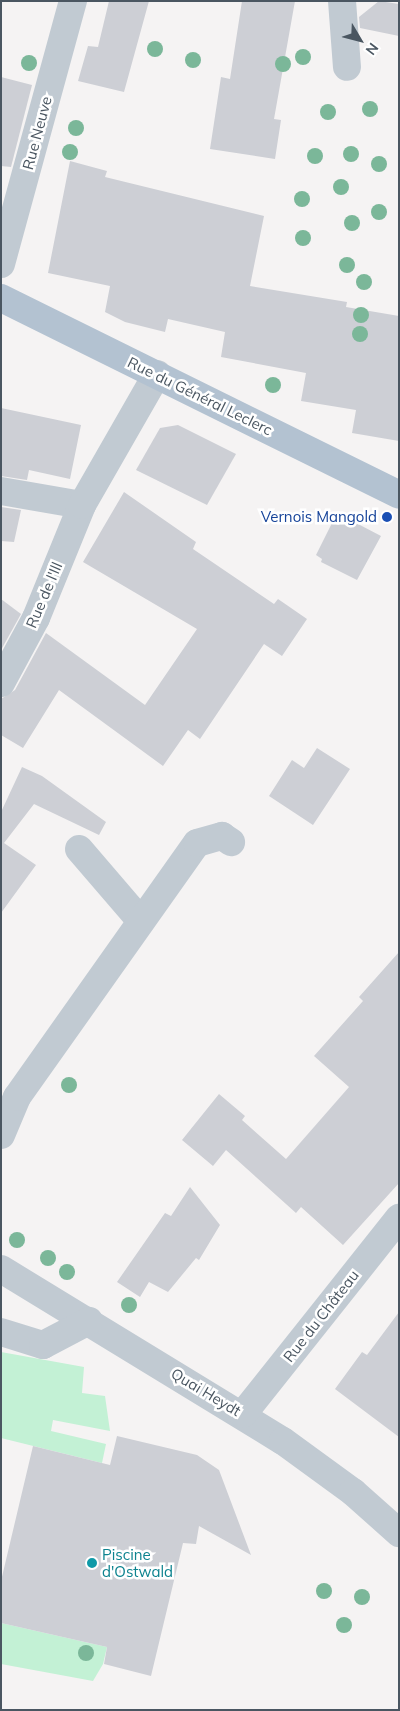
<!DOCTYPE html>
<meta charset="utf-8">
<style>
body{margin:0}
#map{position:relative;width:400px;height:1711px;overflow:hidden;background:#f5f3f3;font-family:Mulish,sans-serif}
div>[style]{position:absolute}
.green>*{inset:0;background:#c3f1d5}
.building>*{inset:0;background:#cdcfd5}
.minor>*{height:28px;margin:-14px;padding:0 14px;transform-origin:14px;border-radius:14px;background:#c1cad2}
.major>*{height:28px;margin:-14px;padding:0 14px;transform-origin:14px;border-radius:14px;background:#b3c2d1}
.trees>*{width:16px;height:16px;margin:-8px;border-radius:50%;background:#7bb799}
.dots>*{width:14px;height:14px;translate:-50% -50%;box-sizing:border-box;border:2px solid #fff;border-radius:50%}
span{translate:-50% -50%;white-space:nowrap;text-align:center;line-height:1.15;-webkit-text-stroke:5px #fff;paint-order:stroke}
.street-label{font-size:15px;color:#4a5661}
.transit-label{font-size:15px;color:#164399}
.right{translate:-100% -50%;text-align:right}
.culture-label{font-size:15px;color:#0d838f}
.left{translate:0 -50%;text-align:left}
.frame{position:absolute;inset:0;border:2px solid #4a5661;pointer-events:none}
.north{position:absolute;left:335px;top:15px;width:50px;height:50px;-webkit-text-stroke:4px #fff;paint-order:stroke;rotate:127deg;font-size:14px;font-weight:700;line-height:20px;text-align:center;color:#4a5661}
.north::after{content:'';display:block;margin:auto;width:18px;height:22px;background:#4a5661;clip-path:polygon(50% 0,100% 100%,50% 72%,0 100%)}
</style>
<div id="map">
<div class="green">
<div style="clip-path:polygon(1px 1352px,84px 1367px,82px 1393px,105px 1396px,110px 1431px,53px 1420px,51px 1431px,106px 1444px,102px 1463px,1px 1438px)"></div>
<div style="clip-path:polygon(1px 1623px,107px 1647px,103px 1664px,93px 1681px,1px 1664px)"></div>
</div>
<div class="building">
<div style="clip-path:polygon(109px 1px,149px 1px,124px 92px,78px 81px,88px 46px,98px 47px)"></div>
<div style="clip-path:polygon(242px 1px,295px 1px,274px 119px,281px 120px,275px 159px,210px 149px,221px 77px,230px 79px)"></div>
<div style="clip-path:polygon(379px 1px,399px 4px,399px 36px,360px 28px,359px 17px)"></div>
<div style="clip-path:polygon(1px 77px,32px 85px,11px 167px,1px 166px)"></div>
<div style="clip-path:polygon(70px 161px,107px 171px,105px 177px,264px 216px,250px 286px,347px 302px,346px 307px,399px 316px,399px 441px,352px 433px,356px 410px,301px 401px,306px 373px,221px 357px,225px 332px,168px 319px,165px 332px,125px 322px,105px 312px,110px 286px,48px 273px)"></div>
<div style="clip-path:polygon(1px 408px,81px 425px,70px 479px,29px 470px,27px 480px,1px 476px)"></div>
<div style="clip-path:polygon(178px 425px,236px 454px,207px 505px,136px 470px,160px 428px)"></div>
<div style="clip-path:polygon(124px 492px,196px 542px,193px 549px,274px 604px,278px 599px,307px 619px,282px 656px,264px 644px,200px 739px,188px 730px,163px 766px,59px 690px,23px 748px,1px 735px,1px 699px,15px 690px,46px 633px,145px 705px,197px 629px,83px 562px)"></div>
<div style="clip-path:polygon(1px 507px,21px 510px,14px 542px,1px 541px)"></div>
<div style="clip-path:polygon(337px 513px,381px 536px,357px 580px,321px 562px,322px 559px,316px 555px)"></div>
<div style="clip-path:polygon(1px 599px,21px 614px,1px 650px)"></div>
<div style="clip-path:polygon(317px 748px,350px 769px,313px 825px,269px 796px,292px 760px,304px 768px)"></div>
<div style="clip-path:polygon(22px 767px,42px 776px,106px 822px,99px 835px,34px 804px,4px 843px,36px 865px,1px 913px,1px 812px)"></div>
<div style="clip-path:polygon(399px 952px,399px 1183px,343px 1245px,301px 1207px,296px 1213px,226px 1150px,213px 1166px,182px 1140px,219px 1094px,245px 1116px,242px 1120px,286px 1159px,349px 1087px,314px 1056px,363px 1001px,359px 997px)"></div>
<div style="clip-path:polygon(190px 1187px,220px 1225px,199px 1260px,196px 1258px,168px 1292px,149px 1282px,140px 1297px,117px 1282px,165px 1213px,171px 1216px)"></div>
<div style="clip-path:polygon(399px 1312px,399px 1437px,335px 1389px,362px 1352px,367px 1355px)"></div>
<div style="clip-path:polygon(117px 1436px,197px 1455px,219px 1470px,251px 1555px,199px 1526px,196px 1544px,183px 1543px,151px 1676px,104px 1664px,107px 1647px,1px 1623px,1px 1581px,33px 1446px,110px 1465px)"></div>
</div>
<div class="minor">
<div style="left:342px;top:1px;width:66px;rotate:85.7deg"></div>
<div style="left:1px;top:264px;width:273px;rotate:-74.7deg"></div>
<div style="left:1px;top:491px;width:82px;rotate:9.8deg"></div>
<div style="left:1px;top:683px;width:74px;rotate:-61.7deg"></div>
<div style="left:36px;top:618px;width:122px;rotate:-67.8deg"></div>
<div style="left:82px;top:505px;width:151px;rotate:-60.2deg"></div>
<div style="left:79px;top:849px;width:95px;rotate:49.3deg"></div>
<div style="left:1px;top:1135px;width:41px;rotate:-67.2deg"></div>
<div style="left:17px;top:1097px;width:311px;rotate:-54.7deg"></div>
<div style="left:197px;top:843px;width:26px;rotate:-16deg"></div>
<div style="left:222px;top:836px;width:11px;rotate:34deg"></div>
<div style="left:1px;top:1269px;width:330px;rotate:31.4deg"></div>
<div style="left:283px;top:1441px;width:87px;rotate:36.1deg"></div>
<div style="left:353px;top:1492px;width:62px;rotate:41.7deg"></div>
<div style="left:1px;top:1332px;width:44px;rotate:17.2deg"></div>
<div style="left:43px;top:1345px;width:52px;rotate:-27.6deg"></div>
<div style="left:243px;top:1414px;width:251px;rotate:-51.5deg"></div>
</div>
<div class="major">
<div style="left:1px;top:298px;width:444px;rotate:26.3deg"></div>
</div>
<div class="trees">
<div style="left:155px;top:49px"></div>
<div style="left:303px;top:57px"></div>
<div style="left:193px;top:60px"></div>
<div style="left:29px;top:63px"></div>
<div style="left:283px;top:64px"></div>
<div style="left:370px;top:109px"></div>
<div style="left:328px;top:112px"></div>
<div style="left:76px;top:128px"></div>
<div style="left:70px;top:152px"></div>
<div style="left:351px;top:154px"></div>
<div style="left:315px;top:156px"></div>
<div style="left:379px;top:164px"></div>
<div style="left:341px;top:187px"></div>
<div style="left:302px;top:199px"></div>
<div style="left:379px;top:212px"></div>
<div style="left:352px;top:223px"></div>
<div style="left:303px;top:238px"></div>
<div style="left:347px;top:265px"></div>
<div style="left:364px;top:282px"></div>
<div style="left:361px;top:315px"></div>
<div style="left:360px;top:334px"></div>
<div style="left:273px;top:385px"></div>
<div style="left:69px;top:1085px"></div>
<div style="left:17px;top:1240px"></div>
<div style="left:48px;top:1258px"></div>
<div style="left:67px;top:1272px"></div>
<div style="left:129px;top:1305px"></div>
<div style="left:324px;top:1591px"></div>
<div style="left:362px;top:1597px"></div>
<div style="left:344px;top:1625px"></div>
<div style="left:86px;top:1653px"></div>
</div>
<div class="dots">
<div style="left:387px;top:517px;background:#1a4fb4"></div>
<div style="left:92px;top:1563px;background:#0f9aa8"></div>
</div>
<div class="street-label">
<span style="left:37px;top:133px;rotate:-75deg">Rue Neuve</span>
<span style="left:200px;top:396px;rotate:26deg">Rue du Général Leclerc</span>
<span style="left:44px;top:595px;rotate:-67deg">Rue de l'Ill</span>
<span style="left:321px;top:1316px;rotate:-52deg">Rue du Château</span>
<span style="left:206px;top:1392px;rotate:31deg">Quai Heydt</span>
</div>
<div class="transit-label">
<span class="right" style="left:377px;top:517px">Vernois Mangold</span>
</div>
<div class="culture-label">
<span class="left" style="left:102px;top:1563px">Piscine<br>d'Ostwald</span>
</div>
<div class="frame"></div>
<div class="north">N</div>
</div>
